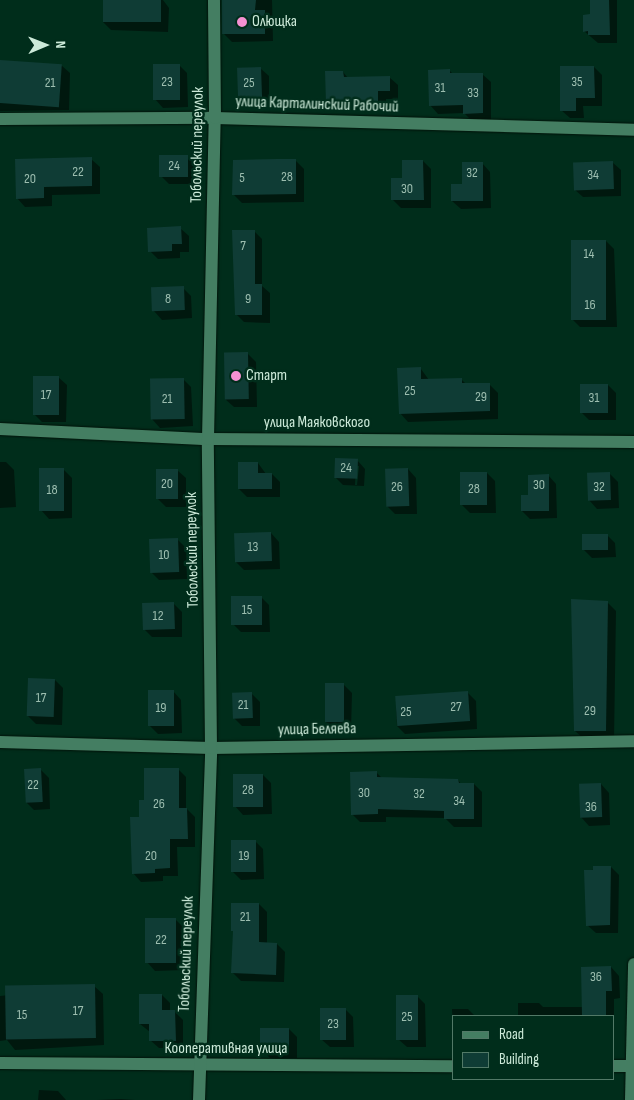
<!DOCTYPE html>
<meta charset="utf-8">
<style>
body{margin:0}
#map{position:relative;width:634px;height:1100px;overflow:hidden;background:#002d1b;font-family:"Sofia Sans Condensed",sans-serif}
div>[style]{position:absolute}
.shadow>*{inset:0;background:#0007}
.building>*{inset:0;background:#0f3c35;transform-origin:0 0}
.roads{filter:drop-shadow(0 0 1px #021209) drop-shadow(0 0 1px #021209)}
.minor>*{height:12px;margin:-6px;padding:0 6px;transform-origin:6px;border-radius:6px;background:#447e62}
.dots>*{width:14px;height:14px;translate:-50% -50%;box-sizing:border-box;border:2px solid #002d1b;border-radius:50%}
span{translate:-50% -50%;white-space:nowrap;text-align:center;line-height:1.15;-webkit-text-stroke:5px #002d1b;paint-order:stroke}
.number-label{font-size:14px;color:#9dbeb0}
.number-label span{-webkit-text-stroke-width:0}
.poi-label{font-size:16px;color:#ccead9}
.left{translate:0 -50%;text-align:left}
.street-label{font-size:16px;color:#ccead9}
.legend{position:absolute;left:452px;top:1015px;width:162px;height:65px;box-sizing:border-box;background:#002d1b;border:1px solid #527967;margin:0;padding:6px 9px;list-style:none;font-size:15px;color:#ccead9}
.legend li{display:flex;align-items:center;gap:10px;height:25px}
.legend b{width:25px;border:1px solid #527967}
.north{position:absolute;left:20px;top:20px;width:50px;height:50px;-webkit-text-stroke:4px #002d1b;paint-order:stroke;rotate:89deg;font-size:14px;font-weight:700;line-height:20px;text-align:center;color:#ccead9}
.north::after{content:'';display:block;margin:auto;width:18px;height:22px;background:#ccead9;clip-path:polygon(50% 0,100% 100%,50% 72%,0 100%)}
</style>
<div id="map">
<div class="shadow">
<div style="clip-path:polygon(104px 0,163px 0,169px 8px,168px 32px,111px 30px,103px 22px)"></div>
<div style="clip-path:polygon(223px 0,272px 0,273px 41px,232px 42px,224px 34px)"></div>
<div style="clip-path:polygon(591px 0,617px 0,617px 43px,598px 43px,584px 31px,591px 16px)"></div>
<div style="clip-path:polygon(0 62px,61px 65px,70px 73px,69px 110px,0 111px)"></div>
<div style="clip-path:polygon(179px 65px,187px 73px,188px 107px,163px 108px,155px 99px)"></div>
<div style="clip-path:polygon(594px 67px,602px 75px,602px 106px,583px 106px,584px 118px,570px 118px,561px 110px)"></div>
<div style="clip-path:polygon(260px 68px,269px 76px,269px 106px,247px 107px,239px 99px)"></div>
<div style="clip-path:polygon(450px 71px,454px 75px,482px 74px,491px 82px,491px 121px,472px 121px,464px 113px,438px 114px,430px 105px)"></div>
<div style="clip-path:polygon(343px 72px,348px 78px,389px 77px,398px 85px,398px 99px,386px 99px,386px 108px,335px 111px,327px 103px)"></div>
<div style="clip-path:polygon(187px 156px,196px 164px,196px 184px,169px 184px,161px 176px)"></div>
<div style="clip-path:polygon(91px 159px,100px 167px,100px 194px,52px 195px,52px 206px,25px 207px,17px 198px)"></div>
<div style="clip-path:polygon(295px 160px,304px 169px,304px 202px,242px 203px,234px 195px)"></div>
<div style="clip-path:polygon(423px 161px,431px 169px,431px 208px,401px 208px,393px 200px,404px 179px)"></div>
<div style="clip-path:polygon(612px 162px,621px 170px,621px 196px,583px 197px,574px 189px)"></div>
<div style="clip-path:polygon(482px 163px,490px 172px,491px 208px,461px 209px,452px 201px)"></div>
<div style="clip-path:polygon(180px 228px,189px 236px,189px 252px,180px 252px,180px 258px,158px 259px,150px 251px)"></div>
<div style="clip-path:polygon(254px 231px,262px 239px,262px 286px,270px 293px,270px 323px,244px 322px,236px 314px)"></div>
<div style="clip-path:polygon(606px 241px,614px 249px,617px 327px,580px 327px,572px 319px)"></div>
<div style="clip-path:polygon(183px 288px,191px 296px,192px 318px,162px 320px,154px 311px)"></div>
<div style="clip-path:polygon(248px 354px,256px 362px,257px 407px,234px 407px,225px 399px)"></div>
<div style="clip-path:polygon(421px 369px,429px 380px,461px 379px,466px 384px,490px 385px,498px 393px,498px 419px,408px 422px,400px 413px)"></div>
<div style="clip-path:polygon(58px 377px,67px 385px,66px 422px,42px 422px,34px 414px)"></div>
<div style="clip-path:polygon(183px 379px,191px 387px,193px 426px,160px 428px,152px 419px)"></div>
<div style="clip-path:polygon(608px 385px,616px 393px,616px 420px,589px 420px,581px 412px)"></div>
<div style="clip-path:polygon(evenodd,357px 460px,365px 469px,364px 486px,343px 485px,335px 477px,357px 460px,356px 466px,359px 466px,357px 485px,355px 485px,356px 466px)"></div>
<div style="clip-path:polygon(0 462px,6px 462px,14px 470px,16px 507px,0 508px)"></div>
<div style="clip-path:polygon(258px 463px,266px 474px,272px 474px,280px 482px,280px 497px,247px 497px,239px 489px)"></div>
<div style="clip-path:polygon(408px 469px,416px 478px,417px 514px,395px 514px,387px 506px)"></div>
<div style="clip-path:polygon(64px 470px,72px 478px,72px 518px,49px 519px,41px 510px)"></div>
<div style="clip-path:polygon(177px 470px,186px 478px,186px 507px,166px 507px,158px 499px)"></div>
<div style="clip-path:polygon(487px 473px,495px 481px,496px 513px,470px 513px,462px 505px)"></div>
<div style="clip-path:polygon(610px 474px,618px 482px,619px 508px,597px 509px,589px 500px)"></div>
<div style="clip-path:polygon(548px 475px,556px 484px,557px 518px,530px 519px,522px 511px,530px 496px)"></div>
<div style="clip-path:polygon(271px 533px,279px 542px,280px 569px,244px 570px,236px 562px)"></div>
<div style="clip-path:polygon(607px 535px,615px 543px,616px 557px,592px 558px,584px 550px)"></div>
<div style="clip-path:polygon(178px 540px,186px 548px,187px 579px,159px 580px,151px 572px)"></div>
<div style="clip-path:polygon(261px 597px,269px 605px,270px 632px,241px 632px,233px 624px)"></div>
<div style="clip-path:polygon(607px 602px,616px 611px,614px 739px,584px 739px,575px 731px)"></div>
<div style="clip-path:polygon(174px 604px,182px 612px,182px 637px,152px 637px,144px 629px)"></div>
<div style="clip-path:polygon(55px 680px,63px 688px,62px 725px,36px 724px,28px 716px)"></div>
<div style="clip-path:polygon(344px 685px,352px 693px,351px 730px,334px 730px,326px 722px)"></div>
<div style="clip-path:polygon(173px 691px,181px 700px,182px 733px,158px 734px,150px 726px)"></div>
<div style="clip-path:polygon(468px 693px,476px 701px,477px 729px,405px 734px,397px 726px,396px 700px)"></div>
<div style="clip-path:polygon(252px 694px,260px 702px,260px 726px,242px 726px,234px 718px)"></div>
<div style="clip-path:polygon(178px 769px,186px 777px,186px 808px,195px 817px,195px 847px,177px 847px,178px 876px,163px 876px,163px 881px,141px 882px,133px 873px,145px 802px)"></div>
<div style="clip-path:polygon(41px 770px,49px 778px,50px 809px,34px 810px,26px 802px)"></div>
<div style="clip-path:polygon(376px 772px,383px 779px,458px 780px,461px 784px,474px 784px,482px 792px,482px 827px,454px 827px,445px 818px,386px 817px,386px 822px,360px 822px,352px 814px)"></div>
<div style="clip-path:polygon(263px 775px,271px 783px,272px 814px,243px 815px,235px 806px)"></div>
<div style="clip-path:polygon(601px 784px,609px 793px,610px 825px,589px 826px,581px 817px)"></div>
<div style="clip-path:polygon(255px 841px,263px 849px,264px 879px,241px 880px,233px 872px)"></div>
<div style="clip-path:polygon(611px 867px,619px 875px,618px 933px,596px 933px,587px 925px,585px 871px)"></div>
<div style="clip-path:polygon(259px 904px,267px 912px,267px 944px,277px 944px,285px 952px,284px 982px,241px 981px,233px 973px,235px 933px,232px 930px)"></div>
<div style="clip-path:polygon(175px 919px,183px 927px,184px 970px,155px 971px,147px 962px)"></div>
<div style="clip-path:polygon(611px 967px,619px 976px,620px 998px,614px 999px,614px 1045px,613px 1016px,518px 1016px,518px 1003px,539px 1003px,543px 1007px,583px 1007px)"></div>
<div style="clip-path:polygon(94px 986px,103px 994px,104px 1045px,15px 1050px,7px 1040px,0 1041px,0 996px)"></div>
<div style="clip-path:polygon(162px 995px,170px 1003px,170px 1012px,175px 1012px,183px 1020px,183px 1048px,159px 1048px,150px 1040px,150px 1032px,140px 1024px)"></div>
<div style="clip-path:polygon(417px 996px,425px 1004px,426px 1047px,407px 1047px,398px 1039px)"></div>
<div style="clip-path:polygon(345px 1009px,353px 1017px,354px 1047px,330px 1047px,321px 1039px)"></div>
<div style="clip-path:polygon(452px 1009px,468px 1009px,475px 1016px,453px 1016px,453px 1028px)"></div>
<div style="clip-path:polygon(289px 1029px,297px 1037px,297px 1058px,270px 1058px,262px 1050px)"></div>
<div style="clip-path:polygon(39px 1090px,58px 1091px,66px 1100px,38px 1100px)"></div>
<div style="clip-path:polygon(121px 1099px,135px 1100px,97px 1100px)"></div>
</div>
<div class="building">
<div style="left:103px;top:0;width:58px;height:22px"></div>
<div style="clip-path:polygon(222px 0,256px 0,255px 10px,265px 10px,265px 34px,222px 34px)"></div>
<div style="clip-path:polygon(590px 0,609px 0,610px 35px,588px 35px,588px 31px,583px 32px,583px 15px,590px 14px)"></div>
<div style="left:0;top:60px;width:62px;height:43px;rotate:4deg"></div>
<div style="left:153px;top:64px;width:27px;height:36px"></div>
<div style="clip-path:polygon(560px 66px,594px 66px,595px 98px,576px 98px,576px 111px,560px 111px)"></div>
<div style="left:261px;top:67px;width:32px;height:24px;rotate:88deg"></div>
<div style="clip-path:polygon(450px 69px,450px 73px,483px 73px,483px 113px,463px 114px,463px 105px,429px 106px,428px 70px)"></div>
<div style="clip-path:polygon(325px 71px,343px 71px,344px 77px,390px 76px,390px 91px,378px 91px,378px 101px,326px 103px)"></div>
<div style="left:159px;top:155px;width:29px;height:22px"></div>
<div style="clip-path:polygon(92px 157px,92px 186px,44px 187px,44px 198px,16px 199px,15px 159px)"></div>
<div style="clip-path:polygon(278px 159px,296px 159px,296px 194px,232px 195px,233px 160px)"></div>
<div style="clip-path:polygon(402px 160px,423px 160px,424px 200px,391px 200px,391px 178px,402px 178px)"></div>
<div style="left:613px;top:161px;width:28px;height:40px;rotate:88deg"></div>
<div style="clip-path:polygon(462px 162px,483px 162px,483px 201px,451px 201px,451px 184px,462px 184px)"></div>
<div style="clip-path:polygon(181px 226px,182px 244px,172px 244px,172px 251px,148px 252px,147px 228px)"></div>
<div style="clip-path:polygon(232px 230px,255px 230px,255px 284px,262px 284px,262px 315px,235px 315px)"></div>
<div style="left:571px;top:240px;width:35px;height:80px"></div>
<div style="left:184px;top:286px;width:24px;height:33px;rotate:88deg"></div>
<div style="left:248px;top:352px;width:47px;height:24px;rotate:89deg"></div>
<div style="clip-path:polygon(421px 367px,421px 379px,462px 378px,462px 383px,490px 383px,490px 411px,399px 414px,397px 368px)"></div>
<div style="left:33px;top:376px;width:26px;height:39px"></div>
<div style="left:184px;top:378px;width:41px;height:34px;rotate:89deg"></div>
<div style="left:580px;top:384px;width:28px;height:29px"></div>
<div style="left:335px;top:458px;width:23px;height:20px;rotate:2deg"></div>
<div style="clip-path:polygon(238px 462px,258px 462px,258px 473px,272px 473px,272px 489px,238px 489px)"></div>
<div style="left:39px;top:468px;width:25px;height:43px"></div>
<div style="left:408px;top:468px;width:38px;height:23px;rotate:88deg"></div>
<div style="left:156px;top:469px;width:22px;height:30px"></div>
<div style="left:460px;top:472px;width:27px;height:33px"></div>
<div style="left:610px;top:472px;width:28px;height:23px;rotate:88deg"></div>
<div style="clip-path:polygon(549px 474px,549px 511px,521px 511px,521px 495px,528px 495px,528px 475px)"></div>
<div style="left:271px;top:532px;width:29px;height:37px;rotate:88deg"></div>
<div style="left:582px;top:534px;width:26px;height:16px"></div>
<div style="left:178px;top:538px;width:34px;height:29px;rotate:88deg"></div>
<div style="left:231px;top:596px;width:31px;height:29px"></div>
<div style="clip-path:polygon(571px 599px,608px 601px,606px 731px,574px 731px)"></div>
<div style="left:174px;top:602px;width:27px;height:32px;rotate:88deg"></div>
<div style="left:28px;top:678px;width:27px;height:38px;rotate:2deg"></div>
<div style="left:325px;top:683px;width:19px;height:39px"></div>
<div style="left:148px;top:690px;width:26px;height:36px"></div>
<div style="left:468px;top:691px;width:30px;height:73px;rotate:86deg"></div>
<div style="left:252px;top:692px;width:26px;height:20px;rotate:88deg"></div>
<div style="left:41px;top:768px;width:34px;height:17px;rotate:87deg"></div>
<div style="clip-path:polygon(144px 768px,179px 768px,179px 808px,187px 808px,188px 839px,170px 839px,170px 868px,155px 869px,155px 873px,132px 874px,130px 817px,139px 817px,139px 800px,144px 800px)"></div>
<div style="clip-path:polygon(377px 771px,377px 777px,458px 779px,459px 783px,474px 783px,474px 819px,444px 819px,444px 811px,378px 809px,378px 814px,351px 815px,350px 772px)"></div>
<div style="left:233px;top:774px;width:30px;height:33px"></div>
<div style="left:601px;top:783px;width:34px;height:22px;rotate:88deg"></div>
<div style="left:231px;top:840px;width:25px;height:32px"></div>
<div style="clip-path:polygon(593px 866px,611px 866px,610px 925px,586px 926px,584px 870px,593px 870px)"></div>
<div style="clip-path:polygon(231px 903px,259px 903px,259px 942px,277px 943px,276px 975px,231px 973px,233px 931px,231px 931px)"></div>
<div style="left:145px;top:918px;width:31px;height:45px"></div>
<div style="clip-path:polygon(611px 966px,612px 991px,606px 991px,606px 1016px,582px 1016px,581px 967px)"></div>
<div style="left:95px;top:984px;width:54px;height:90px;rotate:89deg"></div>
<div style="clip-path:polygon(139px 994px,162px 994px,162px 1010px,175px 1010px,176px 1041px,149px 1041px,149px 1024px,139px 1024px)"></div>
<div style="left:396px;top:995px;width:22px;height:45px"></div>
<div style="left:320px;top:1008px;width:26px;height:32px"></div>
<div style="left:260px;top:1028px;width:29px;height:22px"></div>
</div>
<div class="roads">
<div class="minor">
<div style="left:0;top:119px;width:215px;rotate:-0.3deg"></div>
<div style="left:215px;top:118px;width:419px;rotate:1.6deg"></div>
<div style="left:0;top:429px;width:208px;rotate:2.8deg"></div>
<div style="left:208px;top:439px;width:426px;rotate:0.4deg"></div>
<div style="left:0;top:742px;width:211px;rotate:1.6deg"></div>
<div style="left:211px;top:748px;width:423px;rotate:-0.9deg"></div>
<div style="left:0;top:1063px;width:453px;rotate:0.4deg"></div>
<div style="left:613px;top:1066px;width:21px"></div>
<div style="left:199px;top:1100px;width:352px;rotate:-88deg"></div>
<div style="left:211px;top:748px;width:309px;rotate:-90.6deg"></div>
<div style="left:208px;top:439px;width:321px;rotate:-88.8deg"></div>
<div style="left:215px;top:118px;width:118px;rotate:-90.5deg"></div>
<div style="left:631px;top:1100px;width:136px;rotate:-88.7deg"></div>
</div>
</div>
<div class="dots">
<div style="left:242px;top:22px;background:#f591d2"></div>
<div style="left:236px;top:376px;background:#f591d2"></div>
</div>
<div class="number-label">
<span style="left:167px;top:82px">23</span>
<span style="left:577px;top:82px">35</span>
<span style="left:50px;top:83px">21</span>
<span style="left:249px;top:83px">25</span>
<span style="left:440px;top:88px">31</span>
<span style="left:473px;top:93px">33</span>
<span style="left:174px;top:166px">24</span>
<span style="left:78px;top:172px">22</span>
<span style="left:472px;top:173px">32</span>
<span style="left:593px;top:175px">34</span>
<span style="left:287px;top:177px">28</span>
<span style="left:242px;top:178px">5</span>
<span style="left:30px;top:179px">20</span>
<span style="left:407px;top:189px">30</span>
<span style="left:243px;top:246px">7</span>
<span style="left:589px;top:254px">14</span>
<span style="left:168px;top:299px">8</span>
<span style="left:248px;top:299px">9</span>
<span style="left:590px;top:305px">16</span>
<span style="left:410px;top:391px">25</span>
<span style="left:46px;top:395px">17</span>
<span style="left:481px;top:397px">29</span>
<span style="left:594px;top:398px">31</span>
<span style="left:167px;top:399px">21</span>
<span style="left:346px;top:468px">24</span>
<span style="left:167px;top:484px">20</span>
<span style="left:539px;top:485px">30</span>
<span style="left:397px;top:487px">26</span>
<span style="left:599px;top:487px">32</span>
<span style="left:474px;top:489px">28</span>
<span style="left:52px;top:490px">18</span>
<span style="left:253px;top:547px">13</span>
<span style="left:164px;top:555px">10</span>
<span style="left:247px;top:610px">15</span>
<span style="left:158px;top:616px">12</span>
<span style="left:41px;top:698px">17</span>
<span style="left:243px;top:705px">21</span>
<span style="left:456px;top:707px">27</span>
<span style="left:161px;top:708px">19</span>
<span style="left:590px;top:711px">29</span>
<span style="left:406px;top:712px">25</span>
<span style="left:33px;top:785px">22</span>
<span style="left:248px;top:790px">28</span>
<span style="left:364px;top:793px">30</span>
<span style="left:419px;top:794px">32</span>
<span style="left:459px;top:801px">34</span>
<span style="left:159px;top:804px">26</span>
<span style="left:591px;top:807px">36</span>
<span style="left:151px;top:856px">20</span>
<span style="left:244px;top:856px">19</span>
<span style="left:245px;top:917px">21</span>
<span style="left:161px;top:940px">22</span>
<span style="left:596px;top:977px">36</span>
<span style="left:78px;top:1011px">17</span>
<span style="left:22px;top:1015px">15</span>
<span style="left:407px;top:1017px">25</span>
<span style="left:333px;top:1024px">23</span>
</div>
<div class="poi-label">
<span class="left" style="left:252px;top:22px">Олющка</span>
<span class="left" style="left:246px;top:376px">Старт</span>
</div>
<div class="street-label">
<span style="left:317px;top:105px;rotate:2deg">улица Карталинский Рабочий</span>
<span style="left:198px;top:145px;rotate:-89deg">Тобольский переулок</span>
<span style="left:317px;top:423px">улица Маяковского</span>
<span style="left:193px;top:550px;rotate:-91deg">Тобольский переулок</span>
<span style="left:317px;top:730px;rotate:-1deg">улица Беляева</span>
<span style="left:187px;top:954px;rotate:-88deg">Тобольский переулок</span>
<span style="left:226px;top:1049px">Кооперативная улица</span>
</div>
<ul class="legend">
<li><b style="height:6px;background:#447e62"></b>Road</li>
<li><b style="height:14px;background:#0f3c35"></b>Building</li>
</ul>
<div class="north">N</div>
</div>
